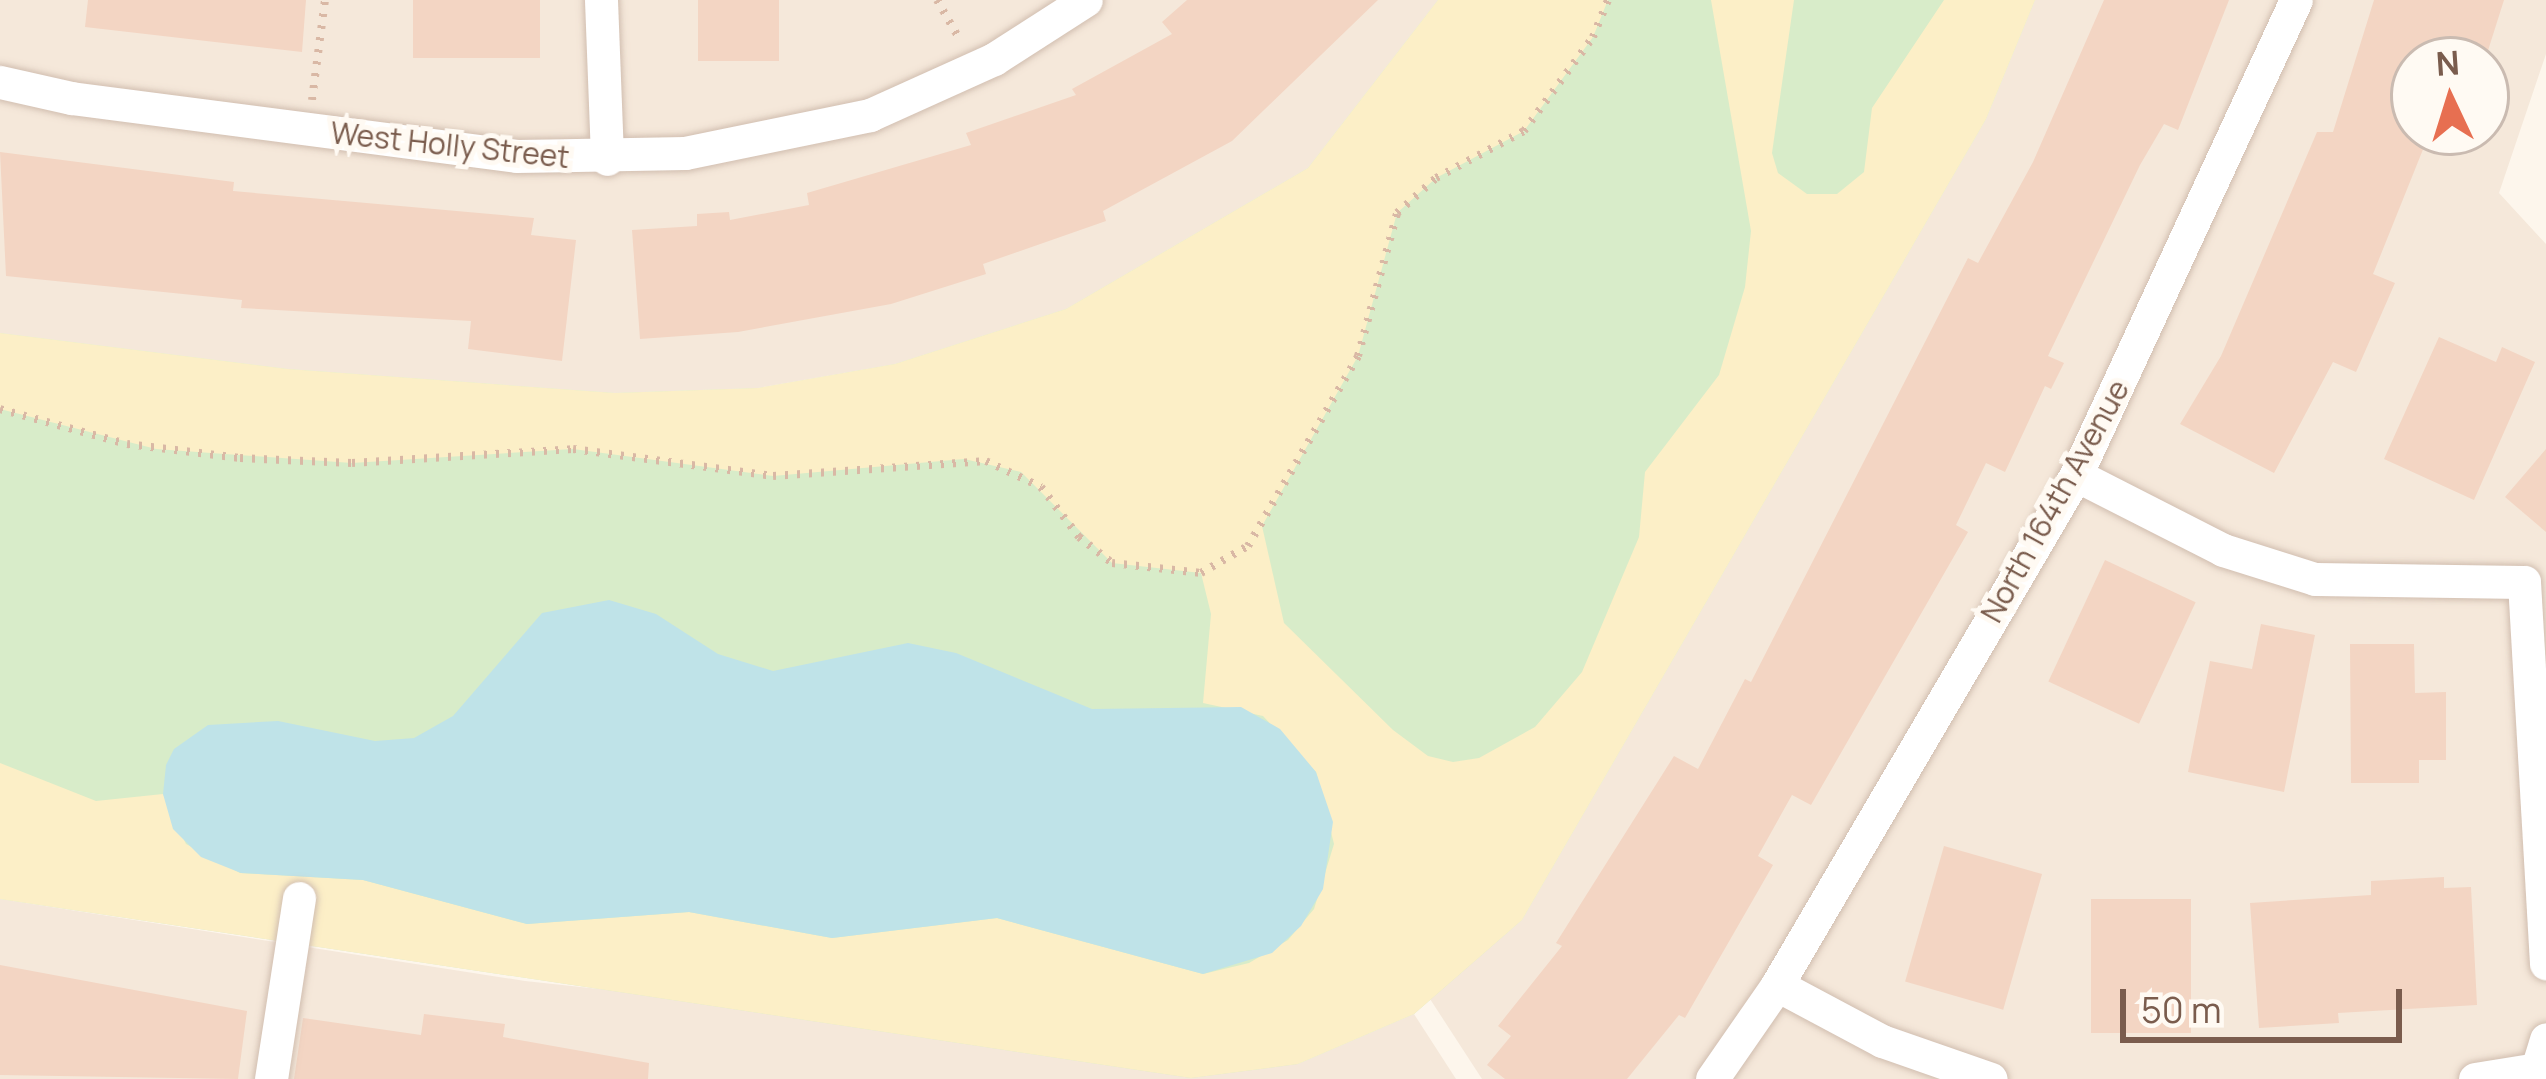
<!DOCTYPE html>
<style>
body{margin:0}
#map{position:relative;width:2546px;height:1079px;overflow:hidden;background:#fdf6ec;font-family:Manrope,sans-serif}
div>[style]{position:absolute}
.residential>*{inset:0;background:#f5e8da}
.green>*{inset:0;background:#d8ecc9}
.sand>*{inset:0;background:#fcefc7}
.water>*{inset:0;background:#bfe3e8}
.building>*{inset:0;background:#f3d5c3;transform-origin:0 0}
.path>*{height:8px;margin-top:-4px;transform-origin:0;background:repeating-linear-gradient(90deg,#d9b8a5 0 3px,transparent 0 12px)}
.roads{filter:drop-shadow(0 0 3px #d1beb0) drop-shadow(0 0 3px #d1beb0)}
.minor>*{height:33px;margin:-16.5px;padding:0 16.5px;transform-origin:16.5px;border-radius:16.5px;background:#fff}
span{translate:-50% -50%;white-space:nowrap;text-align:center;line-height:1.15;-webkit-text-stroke:10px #fffaf3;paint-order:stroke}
.street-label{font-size:30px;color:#7a5c4d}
.north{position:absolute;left:2390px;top:36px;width:120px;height:120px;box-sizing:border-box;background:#fffaf3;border:3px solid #cabbb1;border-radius:50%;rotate:356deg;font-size:33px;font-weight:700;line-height:48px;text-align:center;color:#7a5c4d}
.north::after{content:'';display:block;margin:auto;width:42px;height:54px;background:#e76f51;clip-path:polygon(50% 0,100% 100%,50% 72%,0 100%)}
.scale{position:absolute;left:2120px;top:989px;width:282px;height:54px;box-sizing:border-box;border:6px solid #7a5c4d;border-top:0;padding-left:15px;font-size:36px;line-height:42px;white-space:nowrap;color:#7a5c4d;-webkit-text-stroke:9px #fffaf3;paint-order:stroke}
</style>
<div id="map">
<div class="residential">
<div style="clip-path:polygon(0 0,1438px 0,1308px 168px,1066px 309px,895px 364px,758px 388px,615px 393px,288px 369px,0 333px)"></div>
<div style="clip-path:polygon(evenodd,2035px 0,2546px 0,2546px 54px,2499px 193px,2546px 244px,2546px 1079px,1482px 1079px,1430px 999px,1522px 920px,1986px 119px,2035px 0,2414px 60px,2486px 60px,2486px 132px,2414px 132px,2414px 60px)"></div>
<div style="clip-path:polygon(0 899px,525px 981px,1298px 1064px,1414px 1014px,1456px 1079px,0 1079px)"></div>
</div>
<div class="green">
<div style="clip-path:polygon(1438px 0,2035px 0,1986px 119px,1522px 920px,1414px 1014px,1298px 1064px,1191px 1078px,0 899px,0 333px,288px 369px,615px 393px,759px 388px,895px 364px,1066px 309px,1308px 168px)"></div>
</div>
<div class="sand">
<div style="clip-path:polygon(1438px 0,1608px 0,1593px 37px,1524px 131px,1436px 178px,1397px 213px,1358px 356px,1262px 526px,1284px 623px,1393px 730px,1428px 756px,1453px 762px,1479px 758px,1535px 727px,1582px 672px,1639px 537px,1645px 472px,1719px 375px,1745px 287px,1751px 231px,1711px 0,1794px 0,1772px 153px,1778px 173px,1807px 194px,1837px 194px,1864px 172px,1872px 108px,1944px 0,2035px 0,1986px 119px,1522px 920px,1414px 1014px,1298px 1064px,1191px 1078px,0 899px,0 763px,96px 801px,163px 794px,186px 844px,240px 873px,363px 880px,527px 924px,689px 912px,832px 938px,997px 918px,1203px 974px,1249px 963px,1288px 940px,1314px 909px,1334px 844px,1316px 772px,1263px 716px,1203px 703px,1211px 614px,1201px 573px,1112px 563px,1021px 472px,964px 459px,773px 476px,573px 449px,352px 463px,156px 449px,0 409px,0 333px,288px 369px,615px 393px,758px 388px,895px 364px,1066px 309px,1308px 168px)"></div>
</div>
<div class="water">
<div style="clip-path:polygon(609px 600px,656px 614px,718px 654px,773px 671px,908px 643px,956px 653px,1092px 709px,1241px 707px,1280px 729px,1316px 772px,1333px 822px,1323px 889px,1301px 926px,1272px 953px,1203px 974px,997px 918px,832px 938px,689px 912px,527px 924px,363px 880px,241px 873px,201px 857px,173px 829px,163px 794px,166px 765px,174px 749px,208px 725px,278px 721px,375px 741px,414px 738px,453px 716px,542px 613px)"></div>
</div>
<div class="building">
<div style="clip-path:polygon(88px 0,306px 0,302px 52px,85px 27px)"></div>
<div style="left:413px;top:0;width:127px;height:58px"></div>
<div style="left:698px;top:0;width:81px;height:61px"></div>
<div style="clip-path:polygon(1187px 0,1378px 0,1232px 141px,1103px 211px,1106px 221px,983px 264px,986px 274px,891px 304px,738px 332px,640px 339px,632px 230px,697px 226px,697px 214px,729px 212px,730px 220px,809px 205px,807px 193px,971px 145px,966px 133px,1076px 95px,1072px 89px,1172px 34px,1162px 22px)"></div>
<div style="clip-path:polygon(2104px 0,2229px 0,2178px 130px,2164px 124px,2140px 165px,2048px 356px,2064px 363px,2051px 389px,2045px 386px,2005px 472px,1986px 463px,1956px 525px,1968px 532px,1811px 805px,1792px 795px,1758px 856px,1773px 865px,1685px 1018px,1679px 1015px,1627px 1079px,1505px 1079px,1487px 1065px,1511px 1036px,1498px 1026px,1562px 946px,1556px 943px,1674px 756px,1698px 769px,1745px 679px,1751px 682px,1968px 258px,1978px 263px,2033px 162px)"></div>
<div style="clip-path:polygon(2374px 0,2504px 0,2485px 60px,2414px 60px,2414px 132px,2430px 132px,2373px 274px,2395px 283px,2356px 372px,2333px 362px,2274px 473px,2180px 424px,2221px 356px,2317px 132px,2333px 132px)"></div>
<div style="clip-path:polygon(0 152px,234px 182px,233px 191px,534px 218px,531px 235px,576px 240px,562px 361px,468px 349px,471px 321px,241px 308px,242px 300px,6px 276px)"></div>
<div style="clip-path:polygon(2439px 337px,2496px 362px,2502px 347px,2535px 362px,2474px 500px,2384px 459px)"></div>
<div style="clip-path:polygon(2546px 449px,2546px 532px,2505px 497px)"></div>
<div style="left:2105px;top:560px;width:100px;height:134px;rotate:25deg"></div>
<div style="clip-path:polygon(2261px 624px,2315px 635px,2284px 792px,2188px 772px,2210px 661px,2252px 669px)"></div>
<div style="clip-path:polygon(2350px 644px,2414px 644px,2415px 693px,2446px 692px,2446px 760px,2419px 760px,2419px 783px,2351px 783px)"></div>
<div style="left:1944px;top:846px;width:102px;height:141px;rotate:16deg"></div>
<div style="clip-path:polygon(2444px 877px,2444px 888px,2471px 887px,2477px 1005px,2338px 1013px,2339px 1023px,2259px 1028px,2250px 903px,2371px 895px,2371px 881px)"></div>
<div style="left:2091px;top:899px;width:100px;height:134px"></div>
<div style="clip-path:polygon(0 965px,247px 1011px,238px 1079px,0 1075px)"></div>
<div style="clip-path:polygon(424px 1014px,505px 1024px,503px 1037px,649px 1063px,648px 1079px,294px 1079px,303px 1018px,421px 1035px)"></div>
</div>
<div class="path">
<div style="left:937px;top:0;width:46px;rotate:60.1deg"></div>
<div style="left:312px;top:100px;width:101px;rotate:-82.6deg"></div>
<div style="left:0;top:409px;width:132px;rotate:15.4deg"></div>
<div style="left:127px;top:444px;width:114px;rotate:7.1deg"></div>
<div style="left:240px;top:458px;width:112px;rotate:2.6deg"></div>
<div style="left:352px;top:463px;width:221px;rotate:-3.6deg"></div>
<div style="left:573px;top:449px;width:202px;rotate:7.7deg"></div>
<div style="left:773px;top:476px;width:214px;rotate:-4deg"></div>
<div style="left:986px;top:461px;width:61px;rotate:25.3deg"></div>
<div style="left:1041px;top:487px;width:63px;rotate:52.8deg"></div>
<div style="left:1079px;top:537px;width:42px;rotate:38.2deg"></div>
<div style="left:1112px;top:563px;width:90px;rotate:6.4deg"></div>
<div style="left:1201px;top:573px;width:54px;rotate:-29.9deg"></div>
<div style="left:1248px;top:546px;width:220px;rotate:-59.9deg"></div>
<div style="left:1358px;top:356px;width:148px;rotate:-74.7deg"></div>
<div style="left:1397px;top:213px;width:52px;rotate:-41.9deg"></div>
<div style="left:1436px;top:178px;width:100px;rotate:-28.1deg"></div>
<div style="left:1524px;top:131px;width:117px;rotate:-53.7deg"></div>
<div style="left:1593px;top:37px;width:40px;rotate:-68deg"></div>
</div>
<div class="roads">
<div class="minor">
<div style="left:601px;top:0;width:159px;rotate:87.8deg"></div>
<div style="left:0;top:82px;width:73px;rotate:12.7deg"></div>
<div style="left:71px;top:98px;width:449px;rotate:7.4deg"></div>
<div style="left:516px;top:156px;width:169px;rotate:-1deg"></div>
<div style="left:685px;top:153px;width:189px;rotate:-11.6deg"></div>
<div style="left:870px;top:115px;width:136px;rotate:-24.3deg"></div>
<div style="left:994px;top:59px;width:109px;rotate:-32.7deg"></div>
<div style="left:2076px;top:475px;width:165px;rotate:27deg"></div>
<div style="left:2223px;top:550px;width:96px;rotate:17.5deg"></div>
<div style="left:2315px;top:579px;width:209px;rotate:0.8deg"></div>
<div style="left:2524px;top:582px;width:382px;rotate:86.7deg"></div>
<div style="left:1777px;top:985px;width:119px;rotate:28.1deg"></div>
<div style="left:1882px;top:1041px;width:115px;rotate:19.2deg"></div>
<div style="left:271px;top:1079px;width:183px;rotate:-81.2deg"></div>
<div style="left:1712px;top:1079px;width:114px;rotate:-55.3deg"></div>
<div style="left:1777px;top:985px;width:591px;rotate:-59.62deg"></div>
<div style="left:2076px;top:475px;width:523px;rotate:-65.15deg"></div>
<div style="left:2475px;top:1079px;width:63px;rotate:-9.2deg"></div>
<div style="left:2537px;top:1069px;width:31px;rotate:-73deg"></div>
</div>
</div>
<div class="street-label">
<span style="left:450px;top:145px;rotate:6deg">West Holly Street</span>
<span style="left:2055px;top:501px;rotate:-61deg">North 164th Avenue</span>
</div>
<div class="north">N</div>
<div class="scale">50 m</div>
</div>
